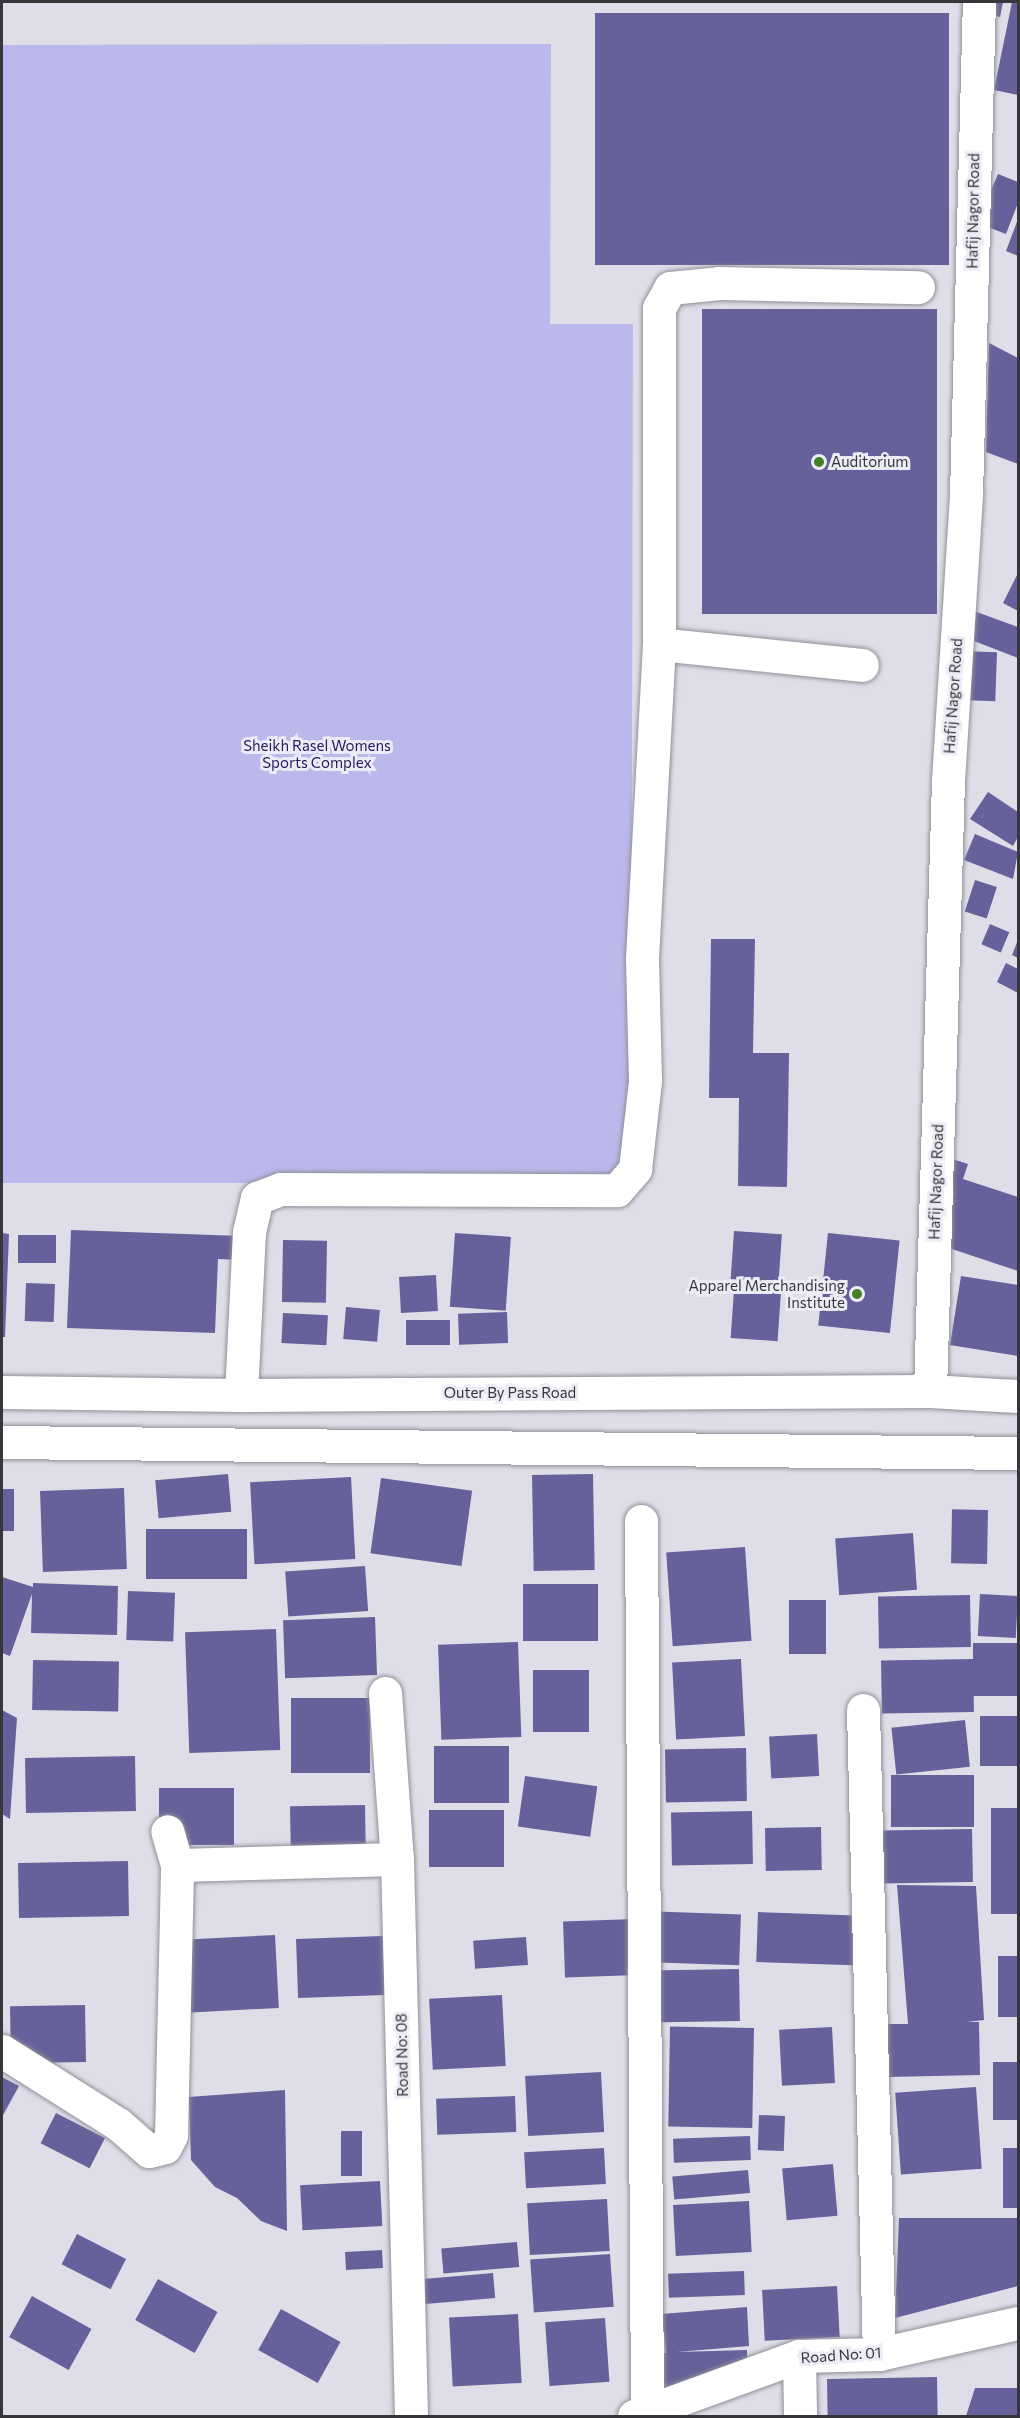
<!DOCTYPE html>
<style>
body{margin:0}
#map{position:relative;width:1020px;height:2418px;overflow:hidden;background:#dfdee8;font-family:Commissioner,sans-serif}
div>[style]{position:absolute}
.green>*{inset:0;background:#bbb8eb}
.building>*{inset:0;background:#66619a;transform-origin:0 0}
.roads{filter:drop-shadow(0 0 2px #909099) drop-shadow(0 0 2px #909099)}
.minor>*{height:33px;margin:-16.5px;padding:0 16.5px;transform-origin:16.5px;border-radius:16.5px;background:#fff}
.major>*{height:33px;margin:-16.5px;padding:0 16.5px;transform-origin:16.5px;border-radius:16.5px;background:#fff}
.dots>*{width:16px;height:16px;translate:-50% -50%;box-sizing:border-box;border:3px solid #ececf6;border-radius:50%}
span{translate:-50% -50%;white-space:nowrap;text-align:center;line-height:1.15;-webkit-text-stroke:6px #ececf6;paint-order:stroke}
.street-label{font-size:15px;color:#37373b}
.poi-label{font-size:15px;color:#37373b}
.left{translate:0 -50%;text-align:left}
.right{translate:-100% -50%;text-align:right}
.park-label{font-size:15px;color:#291860}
.frame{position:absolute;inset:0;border:3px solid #37373b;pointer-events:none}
</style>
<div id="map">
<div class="green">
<div style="clip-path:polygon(551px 44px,550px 324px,633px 324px,631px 1183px,2px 1183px,2px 45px)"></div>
</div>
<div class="building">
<div style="clip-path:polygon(978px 2px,1003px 2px,1000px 17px,976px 12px)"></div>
<div style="clip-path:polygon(1012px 2px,1018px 2px,1018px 95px,994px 90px)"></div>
<div style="left:949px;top:13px;width:252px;height:354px;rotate:90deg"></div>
<div style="clip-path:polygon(998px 174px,1018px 182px,1018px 203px,1006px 234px,977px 223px)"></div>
<div style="clip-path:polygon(1018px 219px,1018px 256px,1006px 251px)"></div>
<div style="left:937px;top:309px;width:305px;height:235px;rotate:90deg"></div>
<div style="clip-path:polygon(989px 343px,1018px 358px,1018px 464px,986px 452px)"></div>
<div style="clip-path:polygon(1018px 573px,1018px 611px,1003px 603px)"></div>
<div style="clip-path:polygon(971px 610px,1018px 627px,1018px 658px,961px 636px)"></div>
<div style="left:961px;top:651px;width:36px;height:49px;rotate:2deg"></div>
<div style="clip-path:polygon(988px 792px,1018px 812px,1018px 837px,1013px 846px,970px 819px)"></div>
<div style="clip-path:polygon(975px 834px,1018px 852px,1013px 879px,964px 860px)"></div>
<div style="left:975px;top:880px;width:23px;height:33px;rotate:18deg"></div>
<div style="left:990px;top:924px;width:21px;height:22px;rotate:23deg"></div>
<div style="clip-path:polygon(711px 939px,755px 939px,753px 1053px,789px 1053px,787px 1187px,738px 1186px,739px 1098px,709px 1098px)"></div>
<div style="clip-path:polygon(1018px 940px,1018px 958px,1012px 955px)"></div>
<div style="clip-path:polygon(1006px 963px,1018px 969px,1018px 993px,997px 982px)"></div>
<div style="clip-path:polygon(946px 1157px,968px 1164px,963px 1179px,1018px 1197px,1018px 1271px,937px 1244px,954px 1192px,937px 1187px)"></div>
<div style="clip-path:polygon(71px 1230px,241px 1236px,240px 1260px,218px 1259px,215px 1333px,67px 1328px)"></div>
<div style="left:734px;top:1231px;width:48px;height:48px;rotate:4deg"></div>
<div style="clip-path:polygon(2px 1233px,9px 1234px,5px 1337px,2px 1337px)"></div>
<div style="left:455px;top:1233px;width:56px;height:74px;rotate:4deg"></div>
<div style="left:828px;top:1233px;width:72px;height:93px;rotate:6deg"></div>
<div style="left:18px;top:1235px;width:38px;height:28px"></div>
<div style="left:283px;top:1240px;width:44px;height:62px;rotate:1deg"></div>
<div style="left:436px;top:1275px;width:36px;height:37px;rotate:87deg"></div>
<div style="clip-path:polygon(961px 1276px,1018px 1285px,1018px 1356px,950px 1345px)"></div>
<div style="left:26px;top:1283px;width:29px;height:38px;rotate:2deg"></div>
<div style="left:734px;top:1290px;width:47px;height:48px;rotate:4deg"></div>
<div style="left:346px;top:1307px;width:34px;height:32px;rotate:5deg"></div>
<div style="left:507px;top:1312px;width:31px;height:49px;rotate:88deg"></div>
<div style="left:283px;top:1313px;width:45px;height:30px;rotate:3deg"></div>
<div style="left:406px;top:1320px;width:44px;height:25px"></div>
<div style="left:228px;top:1474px;width:38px;height:73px;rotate:85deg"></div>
<div style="left:593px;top:1474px;width:96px;height:61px;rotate:89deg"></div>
<div style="left:351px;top:1477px;width:82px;height:101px;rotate:87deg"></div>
<div style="left:381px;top:1478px;width:92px;height:76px;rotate:8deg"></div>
<div style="left:124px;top:1488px;width:81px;height:84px;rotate:88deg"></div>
<div style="left:2px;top:1489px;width:12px;height:42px"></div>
<div style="left:988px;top:1510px;width:54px;height:36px;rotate:91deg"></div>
<div style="left:247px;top:1529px;width:50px;height:101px;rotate:90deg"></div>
<div style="left:913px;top:1533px;width:57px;height:78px;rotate:86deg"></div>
<div style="left:745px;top:1547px;width:94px;height:79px;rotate:86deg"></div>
<div style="left:365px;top:1566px;width:45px;height:80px;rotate:86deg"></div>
<div style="clip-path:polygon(2px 1577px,33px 1587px,33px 1583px,118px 1586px,117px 1635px,31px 1633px,32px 1594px,10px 1656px,2px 1653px)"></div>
<div style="left:598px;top:1584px;width:57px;height:75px;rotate:90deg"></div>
<div style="left:128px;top:1591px;width:47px;height:49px;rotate:2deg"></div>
<div style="left:980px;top:1594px;width:38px;height:42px;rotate:3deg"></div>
<div style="left:970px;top:1595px;width:52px;height:92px;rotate:89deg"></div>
<div style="left:789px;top:1600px;width:37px;height:54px"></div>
<div style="left:375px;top:1617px;width:58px;height:92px;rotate:88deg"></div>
<div style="left:276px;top:1629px;width:121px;height:91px;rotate:88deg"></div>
<div style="left:518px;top:1642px;width:95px;height:80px;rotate:88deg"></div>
<div style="left:1018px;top:1643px;width:53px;height:45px;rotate:90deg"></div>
<div style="left:741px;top:1659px;width:77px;height:69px;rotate:87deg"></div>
<div style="left:973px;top:1659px;width:53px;height:92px;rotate:89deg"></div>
<div style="left:33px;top:1660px;width:86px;height:50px;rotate:1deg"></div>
<div style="left:533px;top:1670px;width:56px;height:62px"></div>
<div style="left:291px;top:1698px;width:79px;height:75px"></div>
<div style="clip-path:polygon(2px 1710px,17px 1718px,10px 1819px,2px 1814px)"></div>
<div style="left:1018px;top:1716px;width:50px;height:38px;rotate:90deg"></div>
<div style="left:965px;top:1720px;width:47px;height:74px;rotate:84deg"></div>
<div style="left:817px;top:1734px;width:42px;height:48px;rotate:87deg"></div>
<div style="left:434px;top:1746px;width:75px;height:57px"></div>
<div style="left:746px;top:1748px;width:53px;height:81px;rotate:89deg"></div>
<div style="left:135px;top:1756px;width:55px;height:110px;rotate:89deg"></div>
<div style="left:891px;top:1775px;width:83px;height:52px"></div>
<div style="left:525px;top:1776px;width:73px;height:51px;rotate:8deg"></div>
<div style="left:159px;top:1788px;width:75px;height:57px"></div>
<div style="left:365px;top:1805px;width:57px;height:75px;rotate:89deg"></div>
<div style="left:1018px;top:1808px;width:106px;height:27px;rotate:90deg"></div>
<div style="left:504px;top:1810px;width:57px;height:75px;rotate:90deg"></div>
<div style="left:752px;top:1811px;width:53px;height:81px;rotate:89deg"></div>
<div style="left:821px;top:1827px;width:43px;height:56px;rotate:89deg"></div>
<div style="left:972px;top:1829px;width:53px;height:92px;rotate:89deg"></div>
<div style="left:128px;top:1861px;width:55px;height:110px;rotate:89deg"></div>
<div style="clip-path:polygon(897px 1885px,976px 1886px,984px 2020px,967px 2022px,979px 2022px,980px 2075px,888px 2077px,887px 2024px,908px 2024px)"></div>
<div style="left:644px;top:1911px;width:97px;height:51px;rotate:2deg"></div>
<div style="left:758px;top:1912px;width:97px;height:50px;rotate:2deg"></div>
<div style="left:635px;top:1919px;width:56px;height:72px;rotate:88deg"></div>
<div style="left:275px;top:1935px;width:73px;height:92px;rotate:87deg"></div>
<div style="left:383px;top:1936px;width:59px;height:87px;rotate:88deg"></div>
<div style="left:526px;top:1937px;width:28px;height:53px;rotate:86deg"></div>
<div style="left:1018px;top:1956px;width:61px;height:20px;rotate:90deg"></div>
<div style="left:739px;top:1969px;width:52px;height:91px;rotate:89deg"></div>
<div style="left:502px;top:1995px;width:71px;height:73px;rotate:87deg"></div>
<div style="left:85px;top:2005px;width:57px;height:75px;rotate:89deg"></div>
<div style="left:832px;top:2027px;width:56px;height:53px;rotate:87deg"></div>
<div style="left:754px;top:2028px;width:100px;height:84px;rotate:91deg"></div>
<div style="left:993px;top:2062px;width:25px;height:58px"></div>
<div style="left:601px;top:2072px;width:60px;height:76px;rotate:87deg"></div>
<div style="clip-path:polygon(2px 2077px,19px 2086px,2px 2117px)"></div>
<div style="left:976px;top:2087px;width:82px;height:81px;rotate:86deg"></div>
<div style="clip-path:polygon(285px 2090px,287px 2231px,261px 2221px,237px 2198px,215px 2187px,191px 2160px,189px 2097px)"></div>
<div style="left:515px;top:2096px;width:36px;height:79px;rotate:88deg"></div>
<div style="left:56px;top:2113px;width:55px;height:34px;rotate:27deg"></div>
<div style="left:759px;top:2115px;width:26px;height:35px;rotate:2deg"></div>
<div style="left:341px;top:2131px;width:21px;height:45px"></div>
<div style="left:750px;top:2136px;width:24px;height:77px;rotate:88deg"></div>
<div style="left:604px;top:2148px;width:36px;height:80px;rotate:87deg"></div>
<div style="left:1018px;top:2148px;width:60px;height:15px;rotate:90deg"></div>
<div style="left:833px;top:2164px;width:52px;height:51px;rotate:85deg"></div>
<div style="left:748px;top:2170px;width:23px;height:76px;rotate:85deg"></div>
<div style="left:380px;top:2181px;width:45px;height:80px;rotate:87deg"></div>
<div style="left:607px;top:2199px;width:52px;height:80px;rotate:87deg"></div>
<div style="left:749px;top:2201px;width:51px;height:76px;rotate:87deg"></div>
<div style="clip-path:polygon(899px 2218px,1018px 2218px,1018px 2286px,895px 2318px)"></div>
<div style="left:77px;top:2234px;width:55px;height:34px;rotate:27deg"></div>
<div style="left:517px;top:2242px;width:25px;height:76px;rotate:85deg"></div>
<div style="left:382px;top:2250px;width:18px;height:37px;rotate:87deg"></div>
<div style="left:610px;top:2254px;width:53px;height:80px;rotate:86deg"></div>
<div style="left:744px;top:2271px;width:24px;height:76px;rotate:88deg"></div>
<div style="left:493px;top:2273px;width:25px;height:76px;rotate:85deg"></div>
<div style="left:158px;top:2279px;width:68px;height:47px;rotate:29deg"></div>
<div style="left:837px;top:2286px;width:51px;height:75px;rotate:87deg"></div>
<div style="left:32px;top:2296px;width:68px;height:47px;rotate:29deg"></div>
<div style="clip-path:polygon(747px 2307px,749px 2346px,677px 2352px,747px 2350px,748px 2387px,659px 2390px,658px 2354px,666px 2353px,662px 2314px)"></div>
<div style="left:281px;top:2309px;width:68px;height:47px;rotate:29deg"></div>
<div style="left:518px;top:2314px;width:69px;height:69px;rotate:87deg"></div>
<div style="left:605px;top:2318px;width:64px;height:60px;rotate:86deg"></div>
<div style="left:937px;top:2377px;width:39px;height:110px;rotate:89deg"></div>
<div style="clip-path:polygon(975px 2388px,1018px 2388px,1018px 2416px,966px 2416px)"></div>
</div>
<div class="roads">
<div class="minor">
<div style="left:659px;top:644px;width:204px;rotate:5.9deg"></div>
<div style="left:930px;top:1391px;width:610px;rotate:-88.31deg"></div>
<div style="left:948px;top:781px;width:287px;rotate:-86.4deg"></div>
<div style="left:966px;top:495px;width:493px;rotate:-88.5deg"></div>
<div style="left:241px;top:1395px;width:163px;rotate:-87.2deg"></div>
<div style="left:249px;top:1232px;width:35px;rotate:-77deg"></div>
<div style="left:257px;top:1198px;width:25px;rotate:-21deg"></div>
<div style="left:280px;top:1189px;width:337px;rotate:0.2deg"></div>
<div style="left:617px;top:1190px;width:28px;rotate:-49deg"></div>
<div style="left:635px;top:1169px;width:89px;rotate:-83.5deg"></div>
<div style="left:645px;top:1081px;width:123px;rotate:-91.4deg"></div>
<div style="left:642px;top:958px;width:314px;rotate:-86.9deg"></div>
<div style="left:659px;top:644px;width:336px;rotate:-90deg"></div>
<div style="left:659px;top:308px;width:23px;rotate:-61deg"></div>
<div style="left:670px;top:288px;width:49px;rotate:-5.8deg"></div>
<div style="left:719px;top:283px;width:199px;rotate:1.2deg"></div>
<div style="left:641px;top:1521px;width:892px;rotate:89.61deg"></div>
<div style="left:385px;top:1693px;width:166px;rotate:85.9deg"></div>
<div style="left:397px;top:1859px;width:557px;rotate:88.56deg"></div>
<div style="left:863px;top:1710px;width:644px;rotate:88.58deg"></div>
<div style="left:177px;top:1865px;width:220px;rotate:-1.6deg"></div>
<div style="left:2px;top:2051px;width:137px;rotate:32.2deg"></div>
<div style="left:118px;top:2124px;width:41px;rotate:41.1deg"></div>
<div style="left:149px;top:2151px;width:16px;rotate:-14deg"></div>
<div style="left:165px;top:2147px;width:13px;rotate:-63deg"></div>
<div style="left:171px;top:2135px;width:270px;rotate:-88.7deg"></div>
<div style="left:177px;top:1865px;width:35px;rotate:-106deg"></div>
<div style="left:799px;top:2356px;width:60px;rotate:89deg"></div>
<div style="left:634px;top:2416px;width:176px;rotate:-20deg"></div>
<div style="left:799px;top:2356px;width:80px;rotate:-1.4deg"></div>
<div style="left:879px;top:2354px;width:142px;rotate:-12.6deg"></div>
</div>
<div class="major">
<div style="left:2px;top:1392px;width:239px;rotate:0.7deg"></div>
<div style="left:241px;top:1395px;width:689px;rotate:-0.33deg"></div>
<div style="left:930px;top:1391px;width:88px;rotate:3.3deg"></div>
<div style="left:2px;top:1442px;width:1016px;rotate:0.62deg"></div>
</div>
</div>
<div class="dots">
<div style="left:819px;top:462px;background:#428121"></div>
<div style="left:857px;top:1294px;background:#428121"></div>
</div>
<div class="street-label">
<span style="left:973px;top:211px;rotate:-89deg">Hafij Nagor Road</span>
<span style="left:953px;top:696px;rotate:-86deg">Hafij Nagor Road</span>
<span style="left:936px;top:1182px;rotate:-88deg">Hafij Nagor Road</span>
<span style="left:510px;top:1393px">Outer By Pass Road</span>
<span style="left:402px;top:2055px;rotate:-91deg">Road No: 08</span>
<span style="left:841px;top:2355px;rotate:-4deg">Road No: 01</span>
</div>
<div class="poi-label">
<span class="left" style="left:831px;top:462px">Auditorium</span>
<span class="right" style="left:845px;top:1294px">Apparel Merchandising<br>Institute</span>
</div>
<div class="park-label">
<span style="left:317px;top:754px">Sheikh Rasel Womens<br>Sports Complex</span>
</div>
<div class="frame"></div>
</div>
